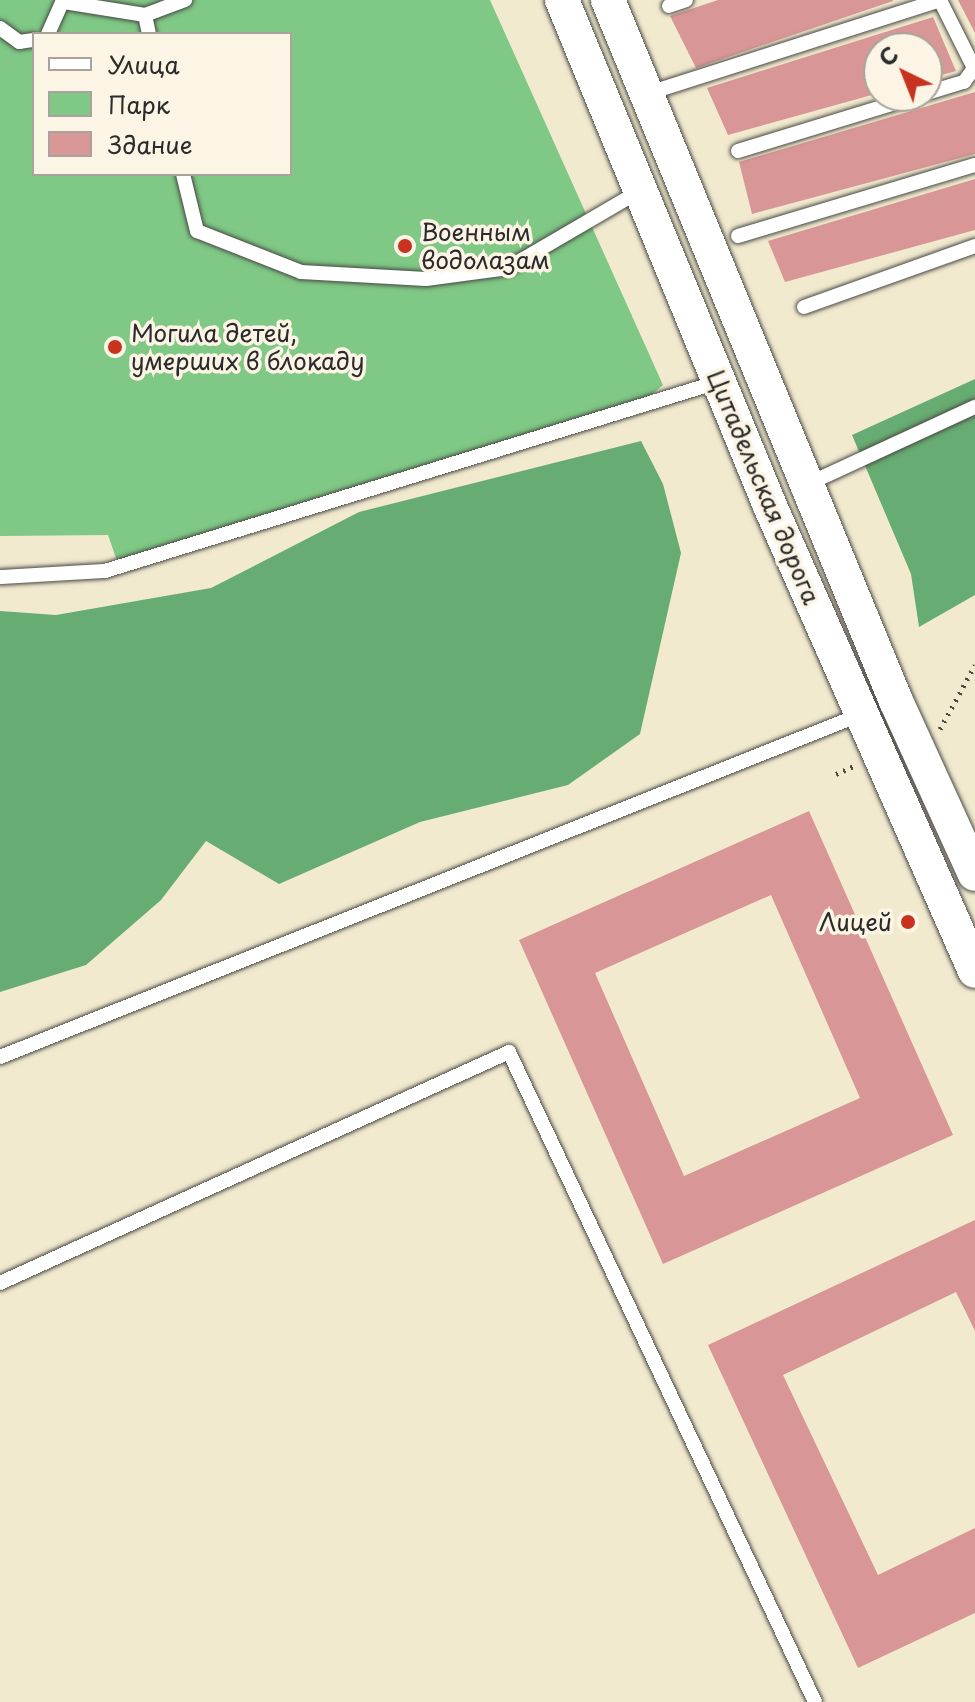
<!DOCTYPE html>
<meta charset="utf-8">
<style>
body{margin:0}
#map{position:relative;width:975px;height:1702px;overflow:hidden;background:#f1eacf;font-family:"Playpen Sans",sans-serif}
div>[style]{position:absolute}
.green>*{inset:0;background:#7fc885}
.forest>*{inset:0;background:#67ac72}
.building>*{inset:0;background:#d89796}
.path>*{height:5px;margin-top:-2.5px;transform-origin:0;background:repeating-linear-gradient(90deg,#494844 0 2px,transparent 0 8px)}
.roads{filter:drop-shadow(0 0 2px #494844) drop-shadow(0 0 2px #494844)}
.service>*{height:14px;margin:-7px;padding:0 7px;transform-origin:7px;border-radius:7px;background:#fff}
.tertiary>*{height:34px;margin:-17px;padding:0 17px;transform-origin:17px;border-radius:17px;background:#fff}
.dots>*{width:22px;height:22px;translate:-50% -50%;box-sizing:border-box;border:4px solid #fcf5e5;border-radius:50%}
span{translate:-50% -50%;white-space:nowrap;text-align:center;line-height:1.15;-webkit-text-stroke:7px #fcf5e5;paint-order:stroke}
.poi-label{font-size:24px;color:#2b2b2b}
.left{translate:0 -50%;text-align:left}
.right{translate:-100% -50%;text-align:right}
.street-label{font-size:24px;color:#2b2b2b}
.legend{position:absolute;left:32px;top:32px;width:260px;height:144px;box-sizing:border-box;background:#fcf5e5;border:2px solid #a8a49b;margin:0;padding:10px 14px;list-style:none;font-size:24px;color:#2b2b2b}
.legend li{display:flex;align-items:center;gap:16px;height:40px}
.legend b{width:40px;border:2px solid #a8a49b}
.north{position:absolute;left:863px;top:32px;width:80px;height:80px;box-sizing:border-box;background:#fcf5e5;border:2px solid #a8a49b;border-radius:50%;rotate:317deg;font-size:22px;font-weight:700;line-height:32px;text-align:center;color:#2b2b2b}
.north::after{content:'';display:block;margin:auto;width:28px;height:36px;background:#c8321e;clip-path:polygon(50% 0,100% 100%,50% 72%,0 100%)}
</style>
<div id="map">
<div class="green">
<div style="clip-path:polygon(evenodd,0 0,490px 0,663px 385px,649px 397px,117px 561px,108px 535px,0 536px,0 0,34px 34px,290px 34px,290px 174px,34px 174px,34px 34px)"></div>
</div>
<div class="forest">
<div style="clip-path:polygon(975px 379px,975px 595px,919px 627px,911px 574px,852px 435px)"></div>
<div style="clip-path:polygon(641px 441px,663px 484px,681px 553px,640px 734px,568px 785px,420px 822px,279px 884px,206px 841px,161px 900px,86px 965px,0 992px,0 611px,56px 615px,211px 588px,359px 512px)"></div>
</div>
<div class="building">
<div style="clip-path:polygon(718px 0,893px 0,893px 1px,696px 68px,670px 16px)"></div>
<div style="clip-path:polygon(958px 0,975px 0,975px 33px)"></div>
<div style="clip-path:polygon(933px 17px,956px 71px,927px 79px,927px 48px,879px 48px,879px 93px,728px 135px,707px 88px)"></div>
<div style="clip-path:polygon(975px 92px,975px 154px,752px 214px,739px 162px)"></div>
<div style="clip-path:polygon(975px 179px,975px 230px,785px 282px,768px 241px)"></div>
<div style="clip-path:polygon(evenodd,809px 811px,953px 1135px,663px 1264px,519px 940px,809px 811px,771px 895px,860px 1098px,684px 1176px,595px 973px,771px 895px)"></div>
<div style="clip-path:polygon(975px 1220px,975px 1331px,956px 1292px,783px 1375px,878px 1575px,975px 1528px,975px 1613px,858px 1668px,708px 1345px)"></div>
</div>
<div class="path">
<div style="left:940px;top:729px;width:73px;rotate:-61.3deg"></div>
<div style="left:836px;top:774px;width:20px;rotate:-24deg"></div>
</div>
<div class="roads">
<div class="service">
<div style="left:64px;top:2px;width:82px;rotate:9.1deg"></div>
<div style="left:669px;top:6px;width:18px;rotate:-19deg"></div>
<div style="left:0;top:28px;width:24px;rotate:36deg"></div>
<div style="left:19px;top:42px;width:15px;rotate:-8deg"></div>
<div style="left:48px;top:34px;width:37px;rotate:-66deg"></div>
<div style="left:149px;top:34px;width:19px;rotate:-102deg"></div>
<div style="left:145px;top:15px;width:43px;rotate:-20.6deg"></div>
<div style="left:649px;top:93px;width:305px;rotate:-17.7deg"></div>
<div style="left:927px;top:93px;width:39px;rotate:-17deg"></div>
<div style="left:964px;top:82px;width:17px;rotate:-54deg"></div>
<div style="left:974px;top:68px;width:76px;rotate:-116.6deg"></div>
<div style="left:738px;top:151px;width:188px;rotate:-17deg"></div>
<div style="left:183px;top:174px;width:59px;rotate:76.2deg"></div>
<div style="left:197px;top:231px;width:112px;rotate:21.5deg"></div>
<div style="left:301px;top:272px;width:125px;rotate:3.2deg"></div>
<div style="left:426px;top:279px;width:83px;rotate:-7.6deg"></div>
<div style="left:508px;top:268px;width:153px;rotate:-30.3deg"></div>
<div style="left:738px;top:236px;width:247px;rotate:-16.7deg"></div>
<div style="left:804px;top:307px;width:182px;rotate:-19.6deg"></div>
<div style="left:808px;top:484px;width:184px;rotate:-24.8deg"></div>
<div style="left:0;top:577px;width:105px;rotate:-3.3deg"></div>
<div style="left:105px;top:571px;width:641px;rotate:-17.14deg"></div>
<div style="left:0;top:1057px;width:928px;rotate:-21.7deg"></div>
<div style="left:0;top:1283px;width:559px;rotate:-24.41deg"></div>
<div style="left:509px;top:1052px;width:718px;rotate:64.79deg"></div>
</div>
<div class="tertiary">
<div style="left:562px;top:0;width:547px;rotate:67.65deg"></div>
<div style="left:770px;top:506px;width:508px;rotate:66.21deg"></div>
<div style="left:608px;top:0;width:758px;rotate:67.67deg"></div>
<div style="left:896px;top:701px;width:190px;rotate:65.5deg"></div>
</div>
</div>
<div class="dots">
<div style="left:405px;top:246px;background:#c8321e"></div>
<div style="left:115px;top:347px;background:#c8321e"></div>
<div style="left:908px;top:922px;background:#c8321e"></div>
</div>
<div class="poi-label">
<span class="left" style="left:421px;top:246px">Военным<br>водолазам</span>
<span class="left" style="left:131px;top:347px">Могила детей,<br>умерших в блокаду</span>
<span class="right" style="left:892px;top:922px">Лицей</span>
</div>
<div class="street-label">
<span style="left:764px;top:487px;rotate:67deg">Цитадельская дорога</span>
</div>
<ul class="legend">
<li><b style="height:10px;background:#fff"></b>Улица</li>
<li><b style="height:22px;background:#7fc885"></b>Парк</li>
<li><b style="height:22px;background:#d89796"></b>Здание</li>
</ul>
<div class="north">С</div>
</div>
